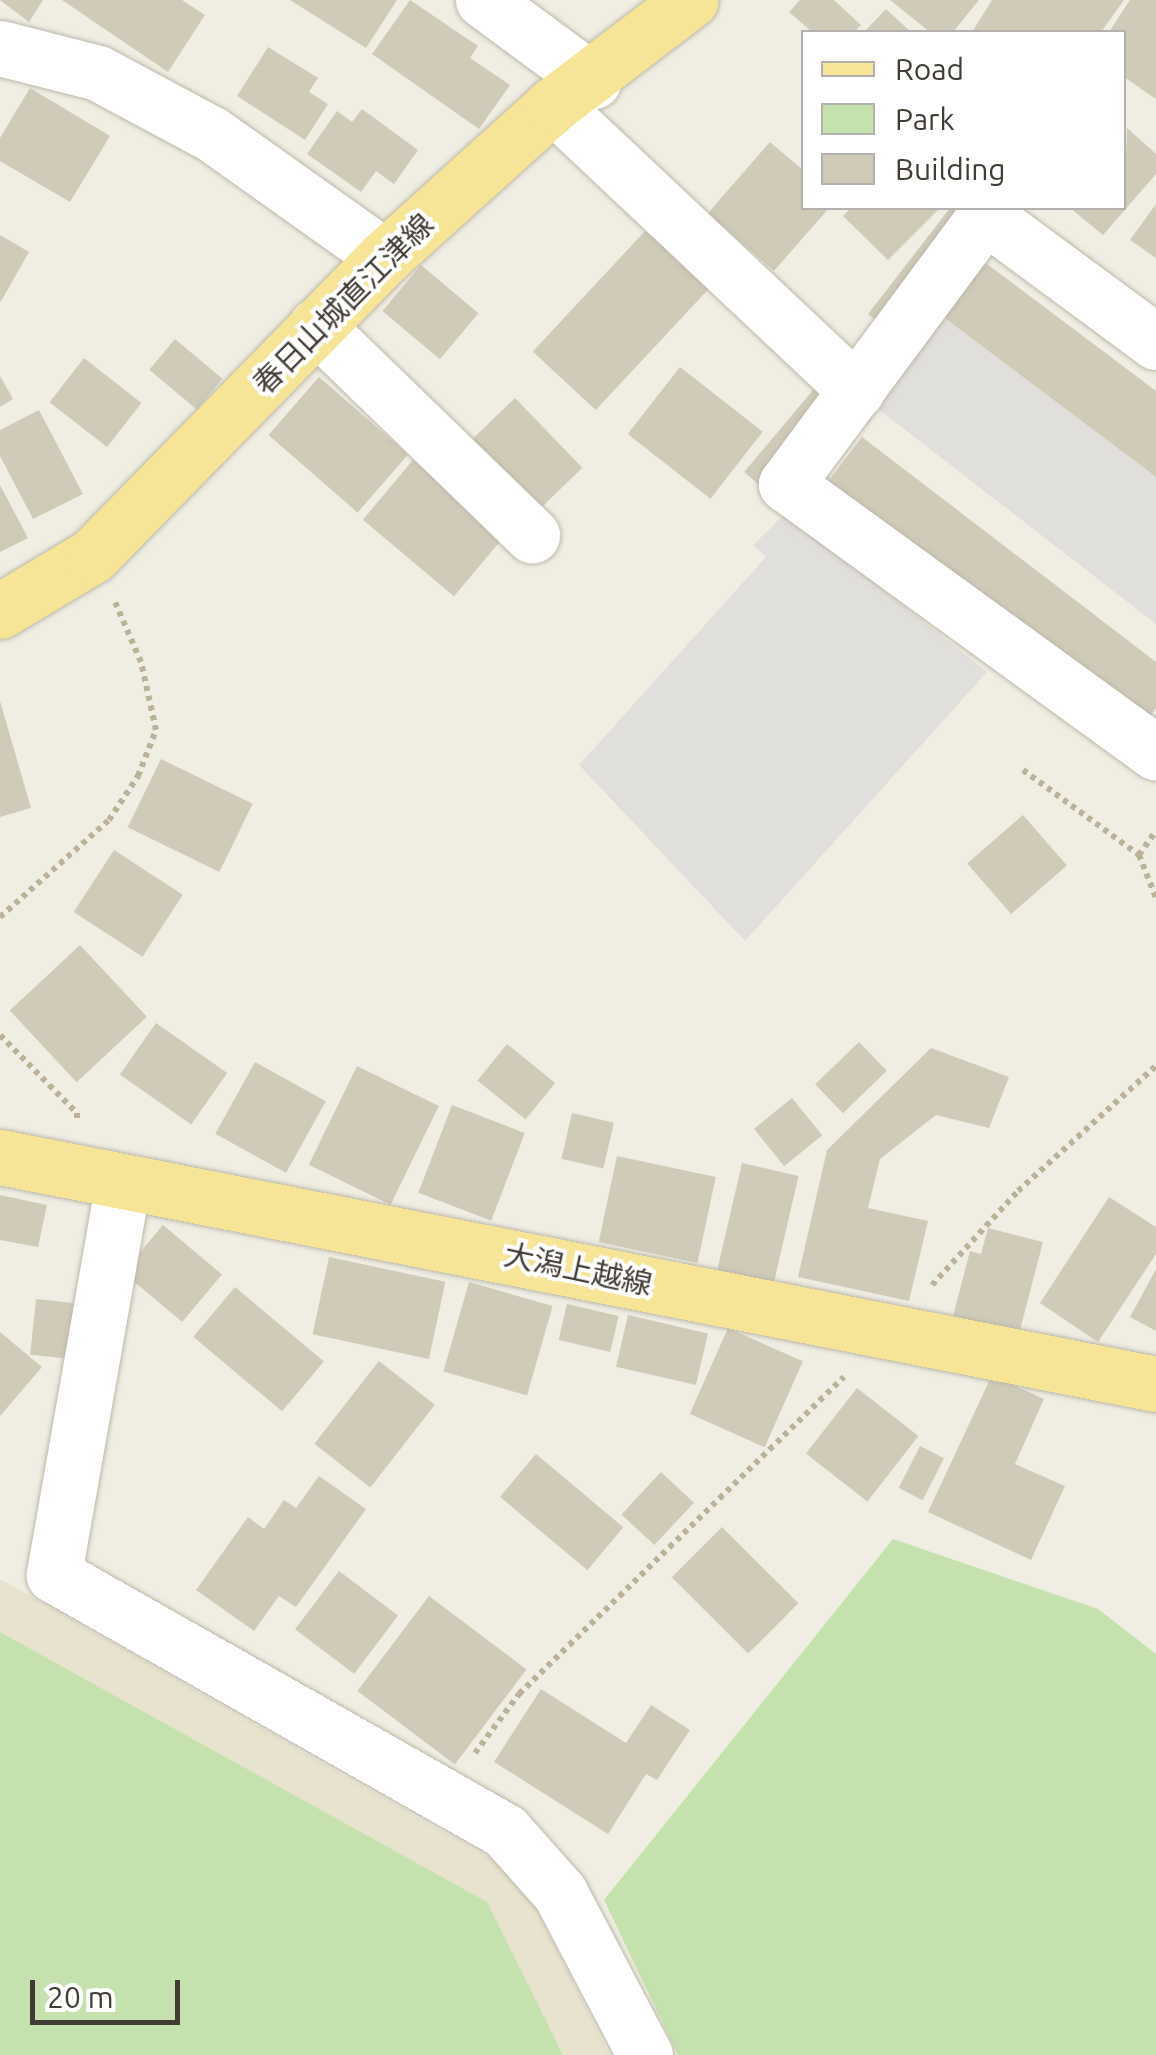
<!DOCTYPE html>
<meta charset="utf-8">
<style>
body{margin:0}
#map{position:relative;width:1156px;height:2055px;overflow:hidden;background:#f0ede3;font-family:Ubuntu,"Noto Sans JP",sans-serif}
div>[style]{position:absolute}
.education>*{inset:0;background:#e8e3ce}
.green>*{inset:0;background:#c5e2ae}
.parking>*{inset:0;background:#e1dfdb}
.building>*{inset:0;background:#d0cab9;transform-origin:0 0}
.path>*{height:6px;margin-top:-3px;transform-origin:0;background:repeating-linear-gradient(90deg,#bbb299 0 5px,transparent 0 10px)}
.roads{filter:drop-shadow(0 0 2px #bdb9a9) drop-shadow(0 0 2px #bdb9a9)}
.minor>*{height:55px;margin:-27.5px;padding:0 27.5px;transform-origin:27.5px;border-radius:27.5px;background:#fff}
.major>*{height:55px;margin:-27.5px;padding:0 27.5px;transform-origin:27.5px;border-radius:27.5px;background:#f6e596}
span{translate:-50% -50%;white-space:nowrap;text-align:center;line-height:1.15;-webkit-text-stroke:8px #fff;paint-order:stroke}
.street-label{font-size:30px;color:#413d34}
.legend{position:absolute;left:801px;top:30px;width:325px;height:180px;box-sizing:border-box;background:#fff;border:2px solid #b3b1ae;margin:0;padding:12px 18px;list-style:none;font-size:30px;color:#413d34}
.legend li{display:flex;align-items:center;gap:20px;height:50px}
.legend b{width:50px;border:2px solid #b3b1ae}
.scale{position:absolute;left:30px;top:1980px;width:150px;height:45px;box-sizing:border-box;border:5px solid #413d34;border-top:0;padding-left:12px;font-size:30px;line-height:35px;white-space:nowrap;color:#413d34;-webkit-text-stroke:8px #fff;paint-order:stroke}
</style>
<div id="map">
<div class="education">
<div style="clip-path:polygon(0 1579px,519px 1875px,610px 2055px,0 2055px)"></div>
</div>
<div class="green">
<div style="clip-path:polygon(893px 1539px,1098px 1609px,1156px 1654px,1156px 2055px,678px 2055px,604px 1900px)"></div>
<div style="clip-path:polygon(0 1632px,487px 1902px,563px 2055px,0 2055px)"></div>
</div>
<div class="parking">
<div style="clip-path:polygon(942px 316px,1156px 477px,1156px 624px,877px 408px)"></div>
<div style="clip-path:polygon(786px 513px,987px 672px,745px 941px,579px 765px,766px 557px,753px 545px)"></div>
</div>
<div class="building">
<div style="clip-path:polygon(0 0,43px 0,29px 22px)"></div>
<div style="clip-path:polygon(62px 0,182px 0,205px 15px,168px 72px)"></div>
<div style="clip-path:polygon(290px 0,397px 0,366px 48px)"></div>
<div style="clip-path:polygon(410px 0,478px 46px,470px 58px,510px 85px,479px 129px,372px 54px)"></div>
<div style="clip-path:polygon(800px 0,834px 0,861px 25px,854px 32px,812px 32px,789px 12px)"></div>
<div style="clip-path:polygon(890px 0,979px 0,953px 32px,930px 32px)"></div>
<div style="clip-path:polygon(992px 0,1124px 0,1101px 32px,972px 32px)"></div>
<div style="clip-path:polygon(1130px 0,1156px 0,1156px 99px,1124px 77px,1124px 32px,1109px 32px)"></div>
<div style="clip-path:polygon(886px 9px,911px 32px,864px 32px)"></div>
<div style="clip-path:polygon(268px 47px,318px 78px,309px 92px,328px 104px,305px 140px,237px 96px)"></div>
<div style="clip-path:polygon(30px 88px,110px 136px,70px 202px,0 161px,0 138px)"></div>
<div style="clip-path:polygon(362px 109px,418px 150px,394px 184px,376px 171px,361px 192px,307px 154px,337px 111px,352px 122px)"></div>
<div style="clip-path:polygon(1127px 128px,1156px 154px,1156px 174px,1103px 235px,1070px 208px,1124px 208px)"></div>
<div style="clip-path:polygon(770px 142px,804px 171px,804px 208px,829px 208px,774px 271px,708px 213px)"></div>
<div style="clip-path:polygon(1156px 204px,1156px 258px,1130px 240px)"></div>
<div style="clip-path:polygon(851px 208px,940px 208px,888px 260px,843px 216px)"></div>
<div style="clip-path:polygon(950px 208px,957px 208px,885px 327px,868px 314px)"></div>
<div style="left:646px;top:230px;width:86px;height:166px;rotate:43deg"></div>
<div style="clip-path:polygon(0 235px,29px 252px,0 303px)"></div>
<div style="clip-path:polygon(983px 261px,1156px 391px,1156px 477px,942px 316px)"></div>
<div style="left:421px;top:265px;width:75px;height:60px;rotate:40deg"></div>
<div style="left:175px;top:339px;width:62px;height:40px;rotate:40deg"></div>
<div style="left:84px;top:358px;width:73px;height:56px;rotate:38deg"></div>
<div style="left:680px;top:367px;width:105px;height:85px;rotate:38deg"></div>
<div style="clip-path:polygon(0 376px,13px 399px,0 407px)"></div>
<div style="left:319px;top:377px;width:118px;height:77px;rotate:41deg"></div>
<div style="left:818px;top:384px;width:23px;height:115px;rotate:40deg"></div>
<div style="left:515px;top:398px;width:97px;height:73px;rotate:46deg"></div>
<div style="clip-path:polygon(39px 410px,83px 494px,33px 519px,0 456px,0 430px)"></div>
<div style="clip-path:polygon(862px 437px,1156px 662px,1156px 708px,1140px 730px,823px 488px)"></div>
<div style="left:413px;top:460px;width:119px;height:78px;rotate:40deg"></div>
<div style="clip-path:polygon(0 485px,28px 538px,0 552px)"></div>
<div style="clip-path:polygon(0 701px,31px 808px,0 817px)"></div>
<div style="left:161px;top:759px;width:102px;height:76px;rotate:26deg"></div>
<div style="left:1023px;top:815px;width:67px;height:74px;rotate:49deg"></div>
<div style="left:114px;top:850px;width:82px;height:74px;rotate:33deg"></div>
<div style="left:80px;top:945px;width:98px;height:96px;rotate:47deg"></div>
<div style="left:156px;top:1023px;width:87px;height:63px;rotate:35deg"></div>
<div style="left:859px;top:1042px;width:40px;height:61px;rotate:46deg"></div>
<div style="left:507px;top:1044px;width:62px;height:47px;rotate:39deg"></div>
<div style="clip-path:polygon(931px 1048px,1009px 1077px,989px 1128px,936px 1115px,880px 1159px,868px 1208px,928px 1221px,909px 1301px,798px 1277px,827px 1150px)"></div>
<div style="left:255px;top:1062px;width:81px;height:82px;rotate:29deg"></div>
<div style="left:357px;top:1066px;width:91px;height:110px;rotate:26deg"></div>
<div style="left:792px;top:1098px;width:48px;height:49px;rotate:51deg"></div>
<div style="left:452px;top:1105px;width:78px;height:94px;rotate:21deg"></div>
<div style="left:572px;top:1113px;width:43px;height:47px;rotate:13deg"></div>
<div style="left:617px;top:1156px;width:101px;height:88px;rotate:12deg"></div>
<div style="left:742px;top:1163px;width:58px;height:111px;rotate:13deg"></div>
<div style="clip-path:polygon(0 1195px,47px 1205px,38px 1247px,0 1240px)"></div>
<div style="clip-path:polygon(1109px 1197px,1156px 1227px,1156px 1254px,1098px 1342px,1040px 1303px)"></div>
<div style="left:163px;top:1225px;width:77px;height:62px;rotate:40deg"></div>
<div style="clip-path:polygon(988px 1228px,1043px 1242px,1019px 1334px,953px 1316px,970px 1251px,981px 1254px)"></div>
<div style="left:329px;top:1257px;width:119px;height:79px;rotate:12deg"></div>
<div style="clip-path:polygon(1156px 1269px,1156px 1331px,1130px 1317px)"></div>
<div style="left:469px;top:1282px;width:87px;height:93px;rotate:16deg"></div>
<div style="left:235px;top:1287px;width:116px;height:65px;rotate:40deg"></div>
<div style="left:36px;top:1299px;width:40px;height:56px;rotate:6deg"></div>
<div style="left:567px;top:1304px;width:53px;height:37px;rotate:13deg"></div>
<div style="left:628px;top:1315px;width:82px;height:53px;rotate:13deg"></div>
<div style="left:728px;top:1328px;width:82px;height:94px;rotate:24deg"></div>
<div style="clip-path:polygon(0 1332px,42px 1367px,0 1416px)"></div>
<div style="left:379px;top:1361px;width:71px;height:105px;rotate:38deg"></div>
<div style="clip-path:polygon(992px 1375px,1044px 1399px,1015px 1464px,1065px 1486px,1031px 1560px,928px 1512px)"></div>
<div style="left:857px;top:1388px;width:78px;height:83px;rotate:38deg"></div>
<div style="left:920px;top:1446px;width:27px;height:47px;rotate:27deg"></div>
<div style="left:536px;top:1454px;width:114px;height:56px;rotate:40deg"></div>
<div style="left:661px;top:1472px;width:45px;height:58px;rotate:43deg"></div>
<div style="clip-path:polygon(319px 1476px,366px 1509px,296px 1607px,279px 1596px,254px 1631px,196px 1590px,248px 1517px,264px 1529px,284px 1500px,296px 1508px)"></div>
<div style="left:722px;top:1527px;width:108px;height:71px;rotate:45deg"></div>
<div style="left:339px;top:1571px;width:74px;height:73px;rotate:37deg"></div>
<div style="left:429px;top:1596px;width:122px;height:119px;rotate:37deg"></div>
<div style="clip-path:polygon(541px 1689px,626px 1743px,651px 1705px,690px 1730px,657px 1780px,646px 1774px,608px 1834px,494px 1762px)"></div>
</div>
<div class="path">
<div style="left:1023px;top:770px;width:144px;rotate:36.2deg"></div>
<div style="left:1139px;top:855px;width:46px;rotate:68.4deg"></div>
<div style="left:1139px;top:855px;width:29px;rotate:-55deg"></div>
<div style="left:0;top:917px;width:146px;rotate:-41.7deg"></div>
<div style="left:109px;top:820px;width:53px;rotate:-56.6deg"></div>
<div style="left:138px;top:776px;width:49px;rotate:-68.6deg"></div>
<div style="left:156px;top:730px;width:70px;rotate:-102.4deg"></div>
<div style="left:141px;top:662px;width:65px;rotate:-113.4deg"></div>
<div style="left:0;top:1035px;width:110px;rotate:45.4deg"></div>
<div style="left:77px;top:1113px;width:8px;rotate:90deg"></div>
<div style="left:932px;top:1285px;width:127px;rotate:-47.5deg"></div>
<div style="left:1018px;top:1191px;width:186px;rotate:-42.2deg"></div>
<div style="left:475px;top:1753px;width:74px;rotate:-53.3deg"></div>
<div style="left:519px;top:1694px;width:454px;rotate:-44.3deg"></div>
</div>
<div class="roads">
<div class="minor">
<div style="left:483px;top:0;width:137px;rotate:36.4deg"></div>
<div style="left:0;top:48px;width:101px;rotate:14.3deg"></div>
<div style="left:98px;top:73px;width:129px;rotate:28.2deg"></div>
<div style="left:212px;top:134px;width:212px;rotate:35.4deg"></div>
<div style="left:553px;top:105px;width:417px;rotate:43.3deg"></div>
<div style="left:316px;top:326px;width:301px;rotate:44.1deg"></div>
<div style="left:1156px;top:342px;width:212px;rotate:-143.6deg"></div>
<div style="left:985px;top:216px;width:334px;rotate:126.6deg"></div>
<div style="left:786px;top:484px;width:457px;rotate:36deg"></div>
<div style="left:123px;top:1182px;width:399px;rotate:100deg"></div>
<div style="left:54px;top:1575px;width:519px;rotate:29.58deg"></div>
<div style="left:505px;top:1831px;width:83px;rotate:48.4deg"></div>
<div style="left:560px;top:1893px;width:183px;rotate:62.3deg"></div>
</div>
<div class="major">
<div style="left:0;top:611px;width:107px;rotate:-30.9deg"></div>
<div style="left:92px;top:556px;width:419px;rotate:-45.6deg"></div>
<div style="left:385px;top:257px;width:227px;rotate:-42.1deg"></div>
<div style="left:553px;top:105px;width:173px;rotate:-37.3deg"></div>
<div style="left:0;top:1157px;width:1178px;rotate:11.11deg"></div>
</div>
</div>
<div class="street-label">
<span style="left:343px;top:304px;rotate:-45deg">春日山城直江津線</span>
<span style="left:578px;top:1269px;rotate:12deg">大潟上越線</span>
</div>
<ul class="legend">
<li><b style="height:12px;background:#f6e596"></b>Road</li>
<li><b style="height:28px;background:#c5e2ae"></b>Park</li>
<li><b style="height:28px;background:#d0cab9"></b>Building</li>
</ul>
<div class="scale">20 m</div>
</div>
